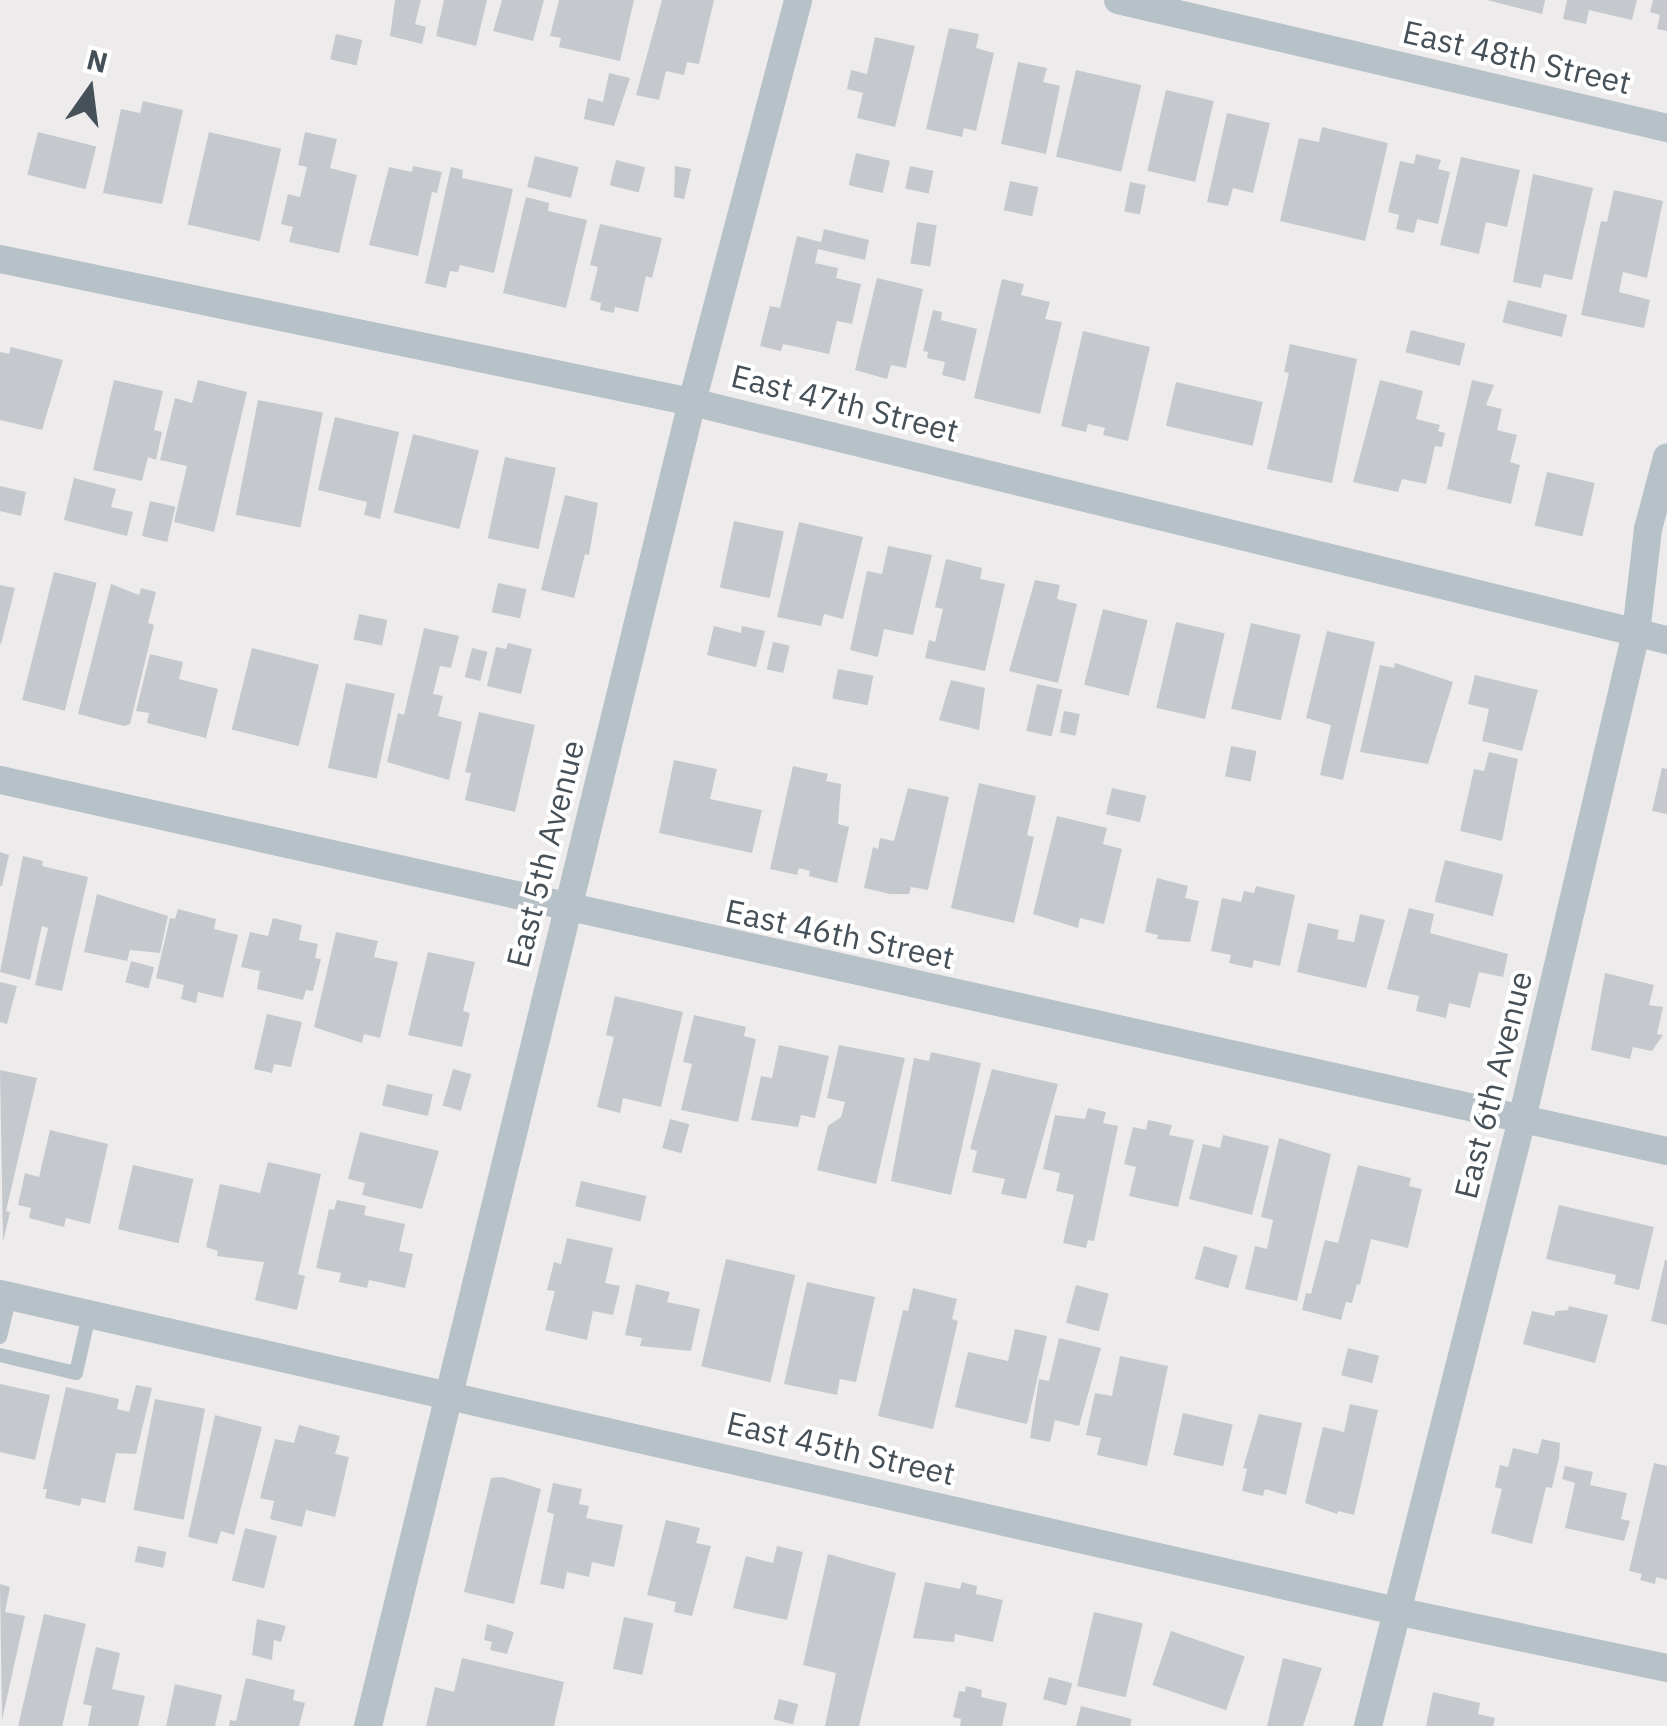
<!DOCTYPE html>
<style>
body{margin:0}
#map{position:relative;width:1667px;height:1726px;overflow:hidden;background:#eeebec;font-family:"IBM Plex Sans",sans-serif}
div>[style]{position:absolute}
.building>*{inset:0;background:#c5c9ce;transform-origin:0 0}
.service>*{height:14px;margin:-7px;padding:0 7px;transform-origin:7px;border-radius:7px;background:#b7c1c8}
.minor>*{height:28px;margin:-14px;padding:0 14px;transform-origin:14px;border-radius:14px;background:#b7c1c8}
span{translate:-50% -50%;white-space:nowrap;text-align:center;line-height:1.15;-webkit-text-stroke:8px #fff;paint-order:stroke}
.street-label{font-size:32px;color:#455058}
.north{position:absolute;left:40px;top:40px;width:100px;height:100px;-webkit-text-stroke:8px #fff;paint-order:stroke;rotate:14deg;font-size:28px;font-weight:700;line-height:40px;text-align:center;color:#455058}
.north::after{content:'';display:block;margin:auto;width:35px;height:45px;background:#455058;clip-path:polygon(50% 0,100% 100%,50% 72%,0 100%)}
</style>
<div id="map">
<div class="building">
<div style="clip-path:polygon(395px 0,421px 0,415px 24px,426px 27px,422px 44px,390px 36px)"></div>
<div style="clip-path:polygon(444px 0,487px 0,476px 46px,436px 36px)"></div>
<div style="clip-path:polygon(502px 0,544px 0,533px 41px,493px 31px)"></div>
<div style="clip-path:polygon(559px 0,634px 0,620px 61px,559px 47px,561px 38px,550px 36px)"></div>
<div style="clip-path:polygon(662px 0,714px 0,699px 64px,687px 62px,684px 75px,666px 71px,659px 100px,636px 95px)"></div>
<div style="clip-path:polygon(1487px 0,1545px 0,1542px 14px)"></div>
<div style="clip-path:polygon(1567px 0,1637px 0,1632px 20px,1589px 10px,1586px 24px,1563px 19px)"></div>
<div style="clip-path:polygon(1653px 0,1667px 0,1667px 31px,1657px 29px,1660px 15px,1650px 12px)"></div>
<div style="clip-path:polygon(949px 28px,979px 34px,976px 48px,994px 53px,976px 131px,964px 128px,962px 137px,926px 129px)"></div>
<div style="left:336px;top:34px;width:27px;height:26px;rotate:13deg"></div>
<div style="clip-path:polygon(875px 37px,915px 46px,895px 127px,857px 118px,863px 93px,847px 89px,851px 70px,867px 74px)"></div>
<div style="clip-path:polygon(1018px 62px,1047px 68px,1043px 82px,1060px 86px,1046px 154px,1001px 144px)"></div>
<div style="left:1076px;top:70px;width:67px;height:89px;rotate:13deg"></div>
<div style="clip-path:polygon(609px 73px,630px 78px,614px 126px,584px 119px,588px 98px,603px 102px)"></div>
<div style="left:1166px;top:90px;width:49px;height:83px;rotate:13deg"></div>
<div style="clip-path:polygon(143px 101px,183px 110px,162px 204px,103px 193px,121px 109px,140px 113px)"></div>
<div style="clip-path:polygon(1227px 113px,1270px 123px,1253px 193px,1233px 188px,1228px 206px,1207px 202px)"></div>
<div style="clip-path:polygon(1322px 127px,1388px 143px,1365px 241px,1280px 221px,1299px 138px,1319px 142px)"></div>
<div style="left:38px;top:132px;width:60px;height:44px;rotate:14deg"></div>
<div style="left:209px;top:132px;width:74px;height:95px;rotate:13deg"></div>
<div style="clip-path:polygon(305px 132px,337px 139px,330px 168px,357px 175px,339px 253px,289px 242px,293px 227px,281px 224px,288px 194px,300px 197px,307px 167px,298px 165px)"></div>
<div style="left:856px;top:153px;width:35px;height:33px;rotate:13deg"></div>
<div style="clip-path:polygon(1416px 154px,1441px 160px,1438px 169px,1450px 172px,1438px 224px,1417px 219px,1414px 233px,1396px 229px,1399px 215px,1388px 212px,1400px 161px,1414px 164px)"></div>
<div style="left:535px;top:156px;width:45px;height:32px;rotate:14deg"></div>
<div style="clip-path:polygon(1461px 157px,1520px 170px,1507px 227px,1486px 222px,1479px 254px,1440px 245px)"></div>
<div style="left:616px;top:160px;width:30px;height:26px;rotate:14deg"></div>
<div style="clip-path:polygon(413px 166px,442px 172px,437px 193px,432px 192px,418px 256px,369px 245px,389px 167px,412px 172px)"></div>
<div style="clip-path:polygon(675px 166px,691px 169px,684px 199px,674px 197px)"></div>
<div style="left:910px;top:166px;width:24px;height:23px;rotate:12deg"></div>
<div style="clip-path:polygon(451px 167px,463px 170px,462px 178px,513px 189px,494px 273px,460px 265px,458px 272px,450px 271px,446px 288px,425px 283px)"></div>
<div style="clip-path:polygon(1533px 174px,1593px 188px,1572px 280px,1544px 274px,1541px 288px,1513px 282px)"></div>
<div style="left:1010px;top:181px;width:29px;height:30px;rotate:12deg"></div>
<div style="left:1130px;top:182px;width:16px;height:30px;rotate:11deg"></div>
<div style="clip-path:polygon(1614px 190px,1663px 201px,1647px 278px,1623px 272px,1619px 292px,1650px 300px,1644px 328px,1581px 315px,1601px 221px,1607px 222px)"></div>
<div style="clip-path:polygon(526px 197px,549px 203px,548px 211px,587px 220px,566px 308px,503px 293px)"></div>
<div style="left:917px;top:222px;width:20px;height:42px;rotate:9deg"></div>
<div style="clip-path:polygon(600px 224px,662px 238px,652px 278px,646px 276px,638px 312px,615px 307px,614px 313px,600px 310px,601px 303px,590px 300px,598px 267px,590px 265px)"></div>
<div style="clip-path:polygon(824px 229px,869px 240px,865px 260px,818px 249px,815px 263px,838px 268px,836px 278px,861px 284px,852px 324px,837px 321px,829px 354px,783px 344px,781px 351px,760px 346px,770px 306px,780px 308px,797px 236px,821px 242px)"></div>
<div style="clip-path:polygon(877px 278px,923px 289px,906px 368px,891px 365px,887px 379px,855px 370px)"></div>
<div style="clip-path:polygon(1002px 279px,1024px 284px,1021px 295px,1050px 302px,1045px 319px,1062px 322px,1040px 414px,974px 398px)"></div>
<div style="left:1508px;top:300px;width:61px;height:23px;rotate:14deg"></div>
<div style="clip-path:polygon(933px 310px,942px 312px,941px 320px,977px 329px,965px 381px,942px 375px,945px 362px,927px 358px,928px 352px,923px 351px)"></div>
<div style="left:1411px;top:330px;width:56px;height:23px;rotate:14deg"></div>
<div style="clip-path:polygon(1083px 331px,1150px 347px,1128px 441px,1103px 435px,1105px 428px,1088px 424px,1086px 432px,1061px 426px)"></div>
<div style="clip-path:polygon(1290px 344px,1357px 359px,1332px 483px,1267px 469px,1289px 373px,1284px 372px)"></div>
<div style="clip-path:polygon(11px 347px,63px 360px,42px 430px,0 420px,0 352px,9px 354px)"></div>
<div style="clip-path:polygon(114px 380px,163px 391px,154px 430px,162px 432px,156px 460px,148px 457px,142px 481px,93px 470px)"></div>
<div style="clip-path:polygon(198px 380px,247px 392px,214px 532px,174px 522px,187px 466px,160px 460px,175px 398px,192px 403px)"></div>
<div style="clip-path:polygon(1380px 380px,1423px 391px,1416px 419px,1440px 425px,1438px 431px,1445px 433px,1442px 447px,1435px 446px,1426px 484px,1402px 479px,1398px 492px,1353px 482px)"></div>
<div style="clip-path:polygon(1472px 380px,1494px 385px,1486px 405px,1502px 409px,1497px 430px,1517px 435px,1510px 462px,1520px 465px,1511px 504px,1447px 489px)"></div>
<div style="left:1176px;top:382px;width:89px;height:45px;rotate:13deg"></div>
<div style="left:258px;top:400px;width:66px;height:117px;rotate:11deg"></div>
<div style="clip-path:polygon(335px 417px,399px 432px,380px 519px,364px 515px,367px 502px,318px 490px)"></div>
<div style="left:413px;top:434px;width:68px;height:81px;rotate:14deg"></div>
<div style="left:505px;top:457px;width:52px;height:83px;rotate:12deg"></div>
<div style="left:1547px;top:472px;width:49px;height:55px;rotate:13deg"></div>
<div style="clip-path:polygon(74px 478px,116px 489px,111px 507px,133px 512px,127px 536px,64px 520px)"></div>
<div style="clip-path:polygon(0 486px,26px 492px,21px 516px,0 511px)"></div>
<div style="clip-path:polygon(565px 495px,598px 503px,589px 555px,585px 554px,574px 598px,541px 590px)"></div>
<div style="left:150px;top:501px;width:26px;height:36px;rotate:13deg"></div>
<div style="left:734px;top:521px;width:51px;height:68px;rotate:12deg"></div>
<div style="clip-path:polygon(799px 522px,863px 537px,843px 619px,824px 614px,821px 626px,777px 617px)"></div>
<div style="clip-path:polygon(888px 546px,932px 555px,913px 635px,884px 629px,878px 657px,850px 650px,867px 571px,882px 574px)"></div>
<div style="clip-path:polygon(946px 559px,982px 568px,980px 579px,1005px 584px,985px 671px,925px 658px,929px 640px,935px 642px,943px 609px,935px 607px)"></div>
<div style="left:54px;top:572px;width:44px;height:132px;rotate:14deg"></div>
<div style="clip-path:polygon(1035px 580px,1060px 585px,1057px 599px,1077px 604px,1058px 683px,1009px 671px)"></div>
<div style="left:498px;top:583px;width:29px;height:30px;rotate:12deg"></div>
<div style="clip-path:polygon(111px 584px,139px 595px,141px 588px,156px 592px,148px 623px,154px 625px,130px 724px,124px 726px,78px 714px)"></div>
<div style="clip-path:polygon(0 585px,15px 588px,1px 644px,0 644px)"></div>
<div style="left:1103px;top:609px;width:46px;height:78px;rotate:14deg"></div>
<div style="left:359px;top:614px;width:29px;height:26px;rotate:12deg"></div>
<div style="left:1176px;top:622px;width:50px;height:88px;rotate:13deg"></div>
<div style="left:1251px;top:623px;width:51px;height:88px;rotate:13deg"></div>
<div style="clip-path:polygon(714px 626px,741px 633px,742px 626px,765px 631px,756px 667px,707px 655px)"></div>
<div style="clip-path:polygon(424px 628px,459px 636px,451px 668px,440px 666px,433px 694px,443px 696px,438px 716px,462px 722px,449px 780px,387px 762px,398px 713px,404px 715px)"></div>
<div style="clip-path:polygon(1327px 631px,1375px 642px,1343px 780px,1320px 775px,1331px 725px,1306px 718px)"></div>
<div style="left:773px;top:642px;width:17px;height:28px;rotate:13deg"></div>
<div style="clip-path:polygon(508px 643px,532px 649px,521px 694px,487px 686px,496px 647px,506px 649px)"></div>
<div style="left:252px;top:648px;width:69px;height:84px;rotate:14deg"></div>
<div style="left:472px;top:648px;width:16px;height:30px;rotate:14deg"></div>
<div style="clip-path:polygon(150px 654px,183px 662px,179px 679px,218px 689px,206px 738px,147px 723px,149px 713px,136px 711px)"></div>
<div style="clip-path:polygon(1395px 663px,1453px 682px,1428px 764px,1360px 752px,1380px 665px,1394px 668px)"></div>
<div style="left:838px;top:669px;width:36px;height:30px;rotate:11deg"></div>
<div style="clip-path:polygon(1475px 675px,1538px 690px,1522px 751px,1482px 741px,1489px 709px,1468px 704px)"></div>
<div style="clip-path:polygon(951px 680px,985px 688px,979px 730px,939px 720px)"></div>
<div style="left:346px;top:683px;width:50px;height:87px;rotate:12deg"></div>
<div style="left:1037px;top:684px;width:26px;height:48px;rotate:13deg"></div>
<div style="left:1064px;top:711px;width:16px;height:22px;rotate:11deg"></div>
<div style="clip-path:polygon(479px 712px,535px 725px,515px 812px,465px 800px,471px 773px,465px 772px)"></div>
<div style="left:1231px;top:746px;width:26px;height:31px;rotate:11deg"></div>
<div style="clip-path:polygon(1489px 752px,1518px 759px,1502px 841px,1460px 831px,1474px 769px,1484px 771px)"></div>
<div style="clip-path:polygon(674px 760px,717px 769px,710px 799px,762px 810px,752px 853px,659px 833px)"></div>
<div style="clip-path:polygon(793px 766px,828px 774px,826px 781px,841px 784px,838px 824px,849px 827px,837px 883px,809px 876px,810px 871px,799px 868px,797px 875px,770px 869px)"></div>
<div style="clip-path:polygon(1662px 768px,1667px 769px,1667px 814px,1652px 811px)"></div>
<div style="clip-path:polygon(979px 783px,1036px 796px,1027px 835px,1034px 837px,1014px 923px,951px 908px)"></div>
<div style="clip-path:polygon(908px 788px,949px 797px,928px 890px,911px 887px,909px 894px,890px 894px,864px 888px,873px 847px,878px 849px,880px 838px,894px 841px)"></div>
<div style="left:1112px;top:788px;width:35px;height:27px;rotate:13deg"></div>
<div style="clip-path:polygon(1057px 816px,1107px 828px,1103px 844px,1122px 849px,1104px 924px,1080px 918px,1078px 928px,1033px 914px)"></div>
<div style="clip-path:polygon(0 852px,9px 855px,2px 886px,0 886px)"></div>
<div style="clip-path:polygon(23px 856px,43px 861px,42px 866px,88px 877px,62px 991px,35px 985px,48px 928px,42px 926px,30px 980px,0 972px)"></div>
<div style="left:1445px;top:860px;width:60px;height:43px;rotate:14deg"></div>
<div style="clip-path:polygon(1157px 878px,1188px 886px,1185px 898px,1199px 901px,1190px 942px,1157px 939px,1158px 935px,1145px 932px)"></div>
<div style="clip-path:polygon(1256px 886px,1295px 895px,1280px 966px,1254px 960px,1252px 968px,1229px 963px,1231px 955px,1211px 951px,1222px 898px,1241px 902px,1244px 891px,1254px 893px)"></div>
<div style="clip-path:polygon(97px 894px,168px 916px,160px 953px,130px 950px,127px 961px,84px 952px)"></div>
<div style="clip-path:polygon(1409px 908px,1434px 914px,1430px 933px,1508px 954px,1503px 977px,1479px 972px,1470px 1008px,1449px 1003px,1446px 1018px,1416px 1011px,1419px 996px,1387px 989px)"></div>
<div style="clip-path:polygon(178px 909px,216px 919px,214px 929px,238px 935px,223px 998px,198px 992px,196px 1003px,181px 999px,184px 985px,156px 978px,170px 918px,175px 919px)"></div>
<div style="clip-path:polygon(1360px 914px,1385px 920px,1366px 988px,1297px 972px,1308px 923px,1339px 930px,1337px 939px,1354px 942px)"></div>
<div style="clip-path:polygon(273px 918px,302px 925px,299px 940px,318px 944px,315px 958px,321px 959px,313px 991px,306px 990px,303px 1000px,257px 989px,260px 971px,241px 967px,250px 932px,268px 936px)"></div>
<div style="clip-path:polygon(336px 932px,378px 941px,374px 957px,398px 962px,380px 1038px,364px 1034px,362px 1043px,314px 1027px)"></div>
<div style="clip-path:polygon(428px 952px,475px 962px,463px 1011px,470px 1013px,462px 1047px,408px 1035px)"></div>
<div style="left:131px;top:961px;width:24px;height:22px;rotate:15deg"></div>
<div style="clip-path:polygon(1605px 973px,1654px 985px,1649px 1005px,1663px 1007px,1657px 1034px,1663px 1035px,1652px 1051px,1633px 1047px,1630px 1059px,1591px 1050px)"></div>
<div style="clip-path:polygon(0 982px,17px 986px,7px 1024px,0 1022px)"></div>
<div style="clip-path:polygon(615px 996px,683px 1012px,661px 1107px,623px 1098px,620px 1113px,597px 1107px,614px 1037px,606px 1035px)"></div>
<div style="clip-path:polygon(267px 1014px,302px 1022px,291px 1067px,274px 1064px,272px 1073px,254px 1069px)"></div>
<div style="clip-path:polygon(694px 1015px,746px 1027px,744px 1036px,756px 1039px,738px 1122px,681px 1110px,692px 1064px,683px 1062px)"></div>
<div style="clip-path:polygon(779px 1045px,829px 1056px,815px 1118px,801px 1115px,798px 1127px,751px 1120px,761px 1076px,772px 1078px)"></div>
<div style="clip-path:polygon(839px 1045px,905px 1058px,876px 1184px,817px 1170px,828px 1126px,841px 1117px,845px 1102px,827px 1098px)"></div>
<div style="clip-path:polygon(931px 1052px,981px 1063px,951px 1195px,891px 1181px,914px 1058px,929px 1061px)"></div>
<div style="left:453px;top:1069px;width:19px;height:38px;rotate:16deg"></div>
<div style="clip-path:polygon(992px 1069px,1058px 1084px,1026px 1199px,1001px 1194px,1005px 1179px,972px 1172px,977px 1151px,970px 1149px)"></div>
<div style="clip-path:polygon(0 1070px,37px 1078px,6px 1211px,10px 1212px,3px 1242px)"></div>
<div style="left:387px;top:1084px;width:47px;height:22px;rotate:13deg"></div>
<div style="clip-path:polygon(1088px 1108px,1106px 1112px,1103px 1123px,1118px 1126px,1094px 1241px,1088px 1240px,1086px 1248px,1063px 1243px,1074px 1195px,1056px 1191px,1060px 1173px,1043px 1169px,1055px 1115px,1085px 1119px)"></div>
<div style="left:670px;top:1119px;width:20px;height:30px;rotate:15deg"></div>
<div style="clip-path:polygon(1148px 1120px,1172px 1125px,1169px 1135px,1194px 1140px,1178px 1207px,1129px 1196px,1136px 1167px,1124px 1164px,1133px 1127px,1146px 1130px)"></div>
<div style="clip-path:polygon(50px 1130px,108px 1144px,90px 1224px,66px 1218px,64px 1227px,29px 1218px,31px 1208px,18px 1205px,25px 1173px,39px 1177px)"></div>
<div style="clip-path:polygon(360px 1132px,439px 1151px,422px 1209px,362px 1195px,365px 1183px,348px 1179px)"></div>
<div style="clip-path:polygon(1223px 1135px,1269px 1146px,1252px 1215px,1189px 1199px,1203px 1144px,1220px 1148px)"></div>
<div style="clip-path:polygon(1279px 1138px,1331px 1154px,1297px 1301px,1245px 1289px,1255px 1246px,1267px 1249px,1273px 1220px,1261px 1217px)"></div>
<div style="clip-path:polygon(268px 1162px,321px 1174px,298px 1274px,305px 1276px,297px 1310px,255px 1300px,264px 1262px,217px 1256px,218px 1251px,206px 1247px,220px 1184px,260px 1193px)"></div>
<div style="left:133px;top:1165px;width:62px;height:66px;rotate:13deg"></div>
<div style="clip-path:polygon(1358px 1165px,1411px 1178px,1409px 1186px,1422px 1189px,1408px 1248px,1371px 1239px,1360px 1285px,1357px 1284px,1352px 1303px,1346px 1302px,1341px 1320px,1302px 1310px,1306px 1293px,1311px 1294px,1325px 1240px,1338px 1243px)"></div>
<div style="left:581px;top:1181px;width:67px;height:26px;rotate:13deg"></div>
<div style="clip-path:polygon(337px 1200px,366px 1206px,364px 1215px,405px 1224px,399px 1251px,413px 1254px,405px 1288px,369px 1280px,367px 1288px,339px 1282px,341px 1273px,316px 1268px,329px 1209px,334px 1210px)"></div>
<div style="clip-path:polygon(1559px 1205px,1654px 1227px,1639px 1290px,1614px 1284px,1616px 1275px,1546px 1259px)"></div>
<div style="clip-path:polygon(567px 1238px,613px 1248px,605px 1283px,620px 1286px,613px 1315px,593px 1311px,587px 1340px,545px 1330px,555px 1291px,547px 1290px,554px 1262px,561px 1264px)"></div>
<div style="left:1204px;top:1246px;width:35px;height:34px;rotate:16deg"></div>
<div style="left:726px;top:1259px;width:71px;height:110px;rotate:13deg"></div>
<div style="clip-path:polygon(1665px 1260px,1667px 1260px,1667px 1325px,1651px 1321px)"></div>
<div style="clip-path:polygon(807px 1282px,875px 1297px,856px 1382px,840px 1379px,837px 1395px,784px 1384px)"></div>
<div style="clip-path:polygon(636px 1284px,670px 1292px,667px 1302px,700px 1309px,691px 1351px,640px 1346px,642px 1338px,625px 1335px)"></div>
<div style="left:1076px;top:1285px;width:34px;height:39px;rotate:15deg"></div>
<div style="clip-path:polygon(913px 1288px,957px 1299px,952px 1319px,958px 1321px,933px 1429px,878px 1416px,903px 1310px,908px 1311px)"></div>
<div style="clip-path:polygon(1569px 1306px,1608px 1315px,1595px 1363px,1523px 1344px,1532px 1311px,1554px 1316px,1556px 1311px,1568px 1310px)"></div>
<div style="clip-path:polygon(1015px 1329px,1047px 1336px,1027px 1424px,955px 1407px,968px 1352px,1008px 1361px)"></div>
<div style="clip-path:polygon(1059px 1338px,1101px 1348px,1079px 1426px,1055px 1420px,1050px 1442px,1030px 1438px,1039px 1379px,1049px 1381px)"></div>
<div style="left:1348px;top:1348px;width:32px;height:28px;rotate:14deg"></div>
<div style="clip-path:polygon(1120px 1356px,1168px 1366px,1147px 1466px,1097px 1455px,1101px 1438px,1086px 1435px,1095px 1393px,1112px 1396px)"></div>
<div style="clip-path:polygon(0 1384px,50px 1395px,35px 1460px,0 1452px)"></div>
<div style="clip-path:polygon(136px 1385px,152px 1388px,136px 1454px,116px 1453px,105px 1503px,82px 1498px,80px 1506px,45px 1498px,47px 1489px,43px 1489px,66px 1387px,119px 1399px,117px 1409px,129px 1412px)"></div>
<div style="left:155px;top:1399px;width:51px;height:113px;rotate:11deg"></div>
<div style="clip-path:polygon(1350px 1404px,1378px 1410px,1354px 1515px,1338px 1511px,1337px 1514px,1305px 1503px,1323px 1427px,1344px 1432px)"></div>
<div style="left:1183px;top:1413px;width:51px;height:43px;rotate:13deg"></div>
<div style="clip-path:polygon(1259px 1414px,1302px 1423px,1286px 1495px,1265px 1489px,1263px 1496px,1242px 1491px,1247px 1469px,1243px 1468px)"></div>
<div style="clip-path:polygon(215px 1415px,262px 1427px,234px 1535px,221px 1531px,217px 1544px,188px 1537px)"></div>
<div style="clip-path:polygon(299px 1425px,340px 1436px,335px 1454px,349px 1457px,335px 1517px,306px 1510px,302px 1527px,270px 1519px,274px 1501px,260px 1498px,275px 1439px,294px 1443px)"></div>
<div style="clip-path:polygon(1542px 1439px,1560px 1443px,1559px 1458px,1552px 1488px,1546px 1487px,1532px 1544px,1491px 1533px,1502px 1489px,1495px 1487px,1500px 1465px,1508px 1467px,1513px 1448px,1538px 1454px)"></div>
<div style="clip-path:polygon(1654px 1463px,1667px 1466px,1667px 1580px,1656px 1577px,1655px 1584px,1640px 1580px,1642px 1574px,1629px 1571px)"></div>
<div style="clip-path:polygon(1565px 1466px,1593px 1472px,1590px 1485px,1627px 1493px,1621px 1519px,1630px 1521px,1624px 1541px,1565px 1528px,1575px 1483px,1562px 1479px)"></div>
<div style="clip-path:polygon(502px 1477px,541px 1489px,514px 1604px,464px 1592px,491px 1478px)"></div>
<div style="clip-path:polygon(553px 1483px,582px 1489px,579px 1504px,589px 1506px,586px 1518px,623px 1525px,614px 1567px,592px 1562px,589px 1577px,567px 1572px,564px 1589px,540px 1584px,554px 1514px,547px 1512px)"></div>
<div style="clip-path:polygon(666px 1520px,700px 1528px,696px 1543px,711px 1546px,692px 1616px,674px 1612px,676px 1602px,647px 1595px)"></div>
<div style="left:245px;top:1528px;width:33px;height:54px;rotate:14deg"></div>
<div style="left:138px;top:1546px;width:29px;height:16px;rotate:12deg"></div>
<div style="clip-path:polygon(777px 1546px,803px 1552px,787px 1620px,733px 1608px,746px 1556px,773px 1563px)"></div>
<div style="clip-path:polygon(828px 1554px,896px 1573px,859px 1726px,825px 1726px,836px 1673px,803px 1665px)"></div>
<div style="clip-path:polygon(925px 1582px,960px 1589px,962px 1582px,969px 1584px,977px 1586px,976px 1594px,1003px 1600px,993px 1642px,955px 1634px,954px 1642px,913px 1638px)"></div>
<div style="clip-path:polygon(0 1584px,10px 1587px,5px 1612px,25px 1616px,2px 1720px)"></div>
<div style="left:1094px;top:1612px;width:50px;height:76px;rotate:13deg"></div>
<div style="left:44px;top:1614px;width:43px;height:115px;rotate:13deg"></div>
<div style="left:624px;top:1617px;width:30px;height:53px;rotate:12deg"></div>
<div style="clip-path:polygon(257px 1619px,286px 1626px,281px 1642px,274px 1640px,272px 1660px,252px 1655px)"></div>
<div style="clip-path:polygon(487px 1624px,514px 1632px,507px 1654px,490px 1650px,492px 1642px,484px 1640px)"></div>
<div style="left:1171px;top:1631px;width:78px;height:57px;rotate:19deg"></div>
<div style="clip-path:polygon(96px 1647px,120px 1653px,112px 1689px,145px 1696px,138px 1726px,88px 1726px,92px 1706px,83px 1704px)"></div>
<div style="clip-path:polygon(462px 1658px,564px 1682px,554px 1726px,426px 1726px,435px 1687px,454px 1692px)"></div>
<div style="clip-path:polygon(1283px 1658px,1322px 1668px,1303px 1726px,1267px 1726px)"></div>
<div style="left:1049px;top:1677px;width:24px;height:23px;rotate:15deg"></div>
<div style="clip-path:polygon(246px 1678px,295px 1690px,293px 1700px,305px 1703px,299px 1726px,229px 1726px,230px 1720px,236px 1721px)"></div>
<div style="clip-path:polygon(175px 1684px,222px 1695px,215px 1726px,166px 1726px)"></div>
<div style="clip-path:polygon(966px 1686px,982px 1690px,981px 1697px,1007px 1703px,1002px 1726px,960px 1726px,961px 1719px,953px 1717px,959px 1691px,965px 1692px)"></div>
<div style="clip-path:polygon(1433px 1692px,1480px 1703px,1478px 1714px,1495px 1718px,1493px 1726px,1426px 1726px)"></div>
<div style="left:779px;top:1699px;width:20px;height:21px;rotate:15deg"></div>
<div style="clip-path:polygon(1081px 1706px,1132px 1719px,1130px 1726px,1076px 1726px)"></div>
</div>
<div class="service">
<div style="left:0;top:1337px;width:42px;rotate:-76.3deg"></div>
<div style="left:0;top:1355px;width:78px;rotate:13.3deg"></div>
<div style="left:76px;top:1373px;width:59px;rotate:-77.4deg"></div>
</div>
<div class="minor">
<div style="left:1118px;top:0;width:564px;rotate:13.12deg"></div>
<div style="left:0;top:259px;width:707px;rotate:11.68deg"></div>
<div style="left:692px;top:402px;width:1004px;rotate:13.72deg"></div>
<div style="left:0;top:780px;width:1708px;rotate:12.55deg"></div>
<div style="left:0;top:1294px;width:1432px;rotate:12.79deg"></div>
<div style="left:1396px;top:1611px;width:277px;rotate:11.9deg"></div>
<div style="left:368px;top:1726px;width:1363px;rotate:-76.25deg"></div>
<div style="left:692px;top:402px;width:416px;rotate:-75.2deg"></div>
<div style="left:1368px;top:1726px;width:626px;rotate:-75.76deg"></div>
<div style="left:1522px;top:1119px;width:499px;rotate:-76.8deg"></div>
<div style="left:1636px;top:633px;width:105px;rotate:-83.4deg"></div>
<div style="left:1648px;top:529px;width:74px;rotate:-75.2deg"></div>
</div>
<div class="street-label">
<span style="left:1517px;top:57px;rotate:13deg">East 48th Street</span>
<span style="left:845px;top:403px;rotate:14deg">East 47th Street</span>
<span style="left:545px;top:854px;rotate:-76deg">East 5th Avenue</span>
<span style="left:840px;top:934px;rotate:12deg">East 46th Street</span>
<span style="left:1493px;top:1085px;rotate:-76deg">East 6th Avenue</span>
<span style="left:841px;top:1448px;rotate:13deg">East 45th Street</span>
</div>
<div class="north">N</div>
</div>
